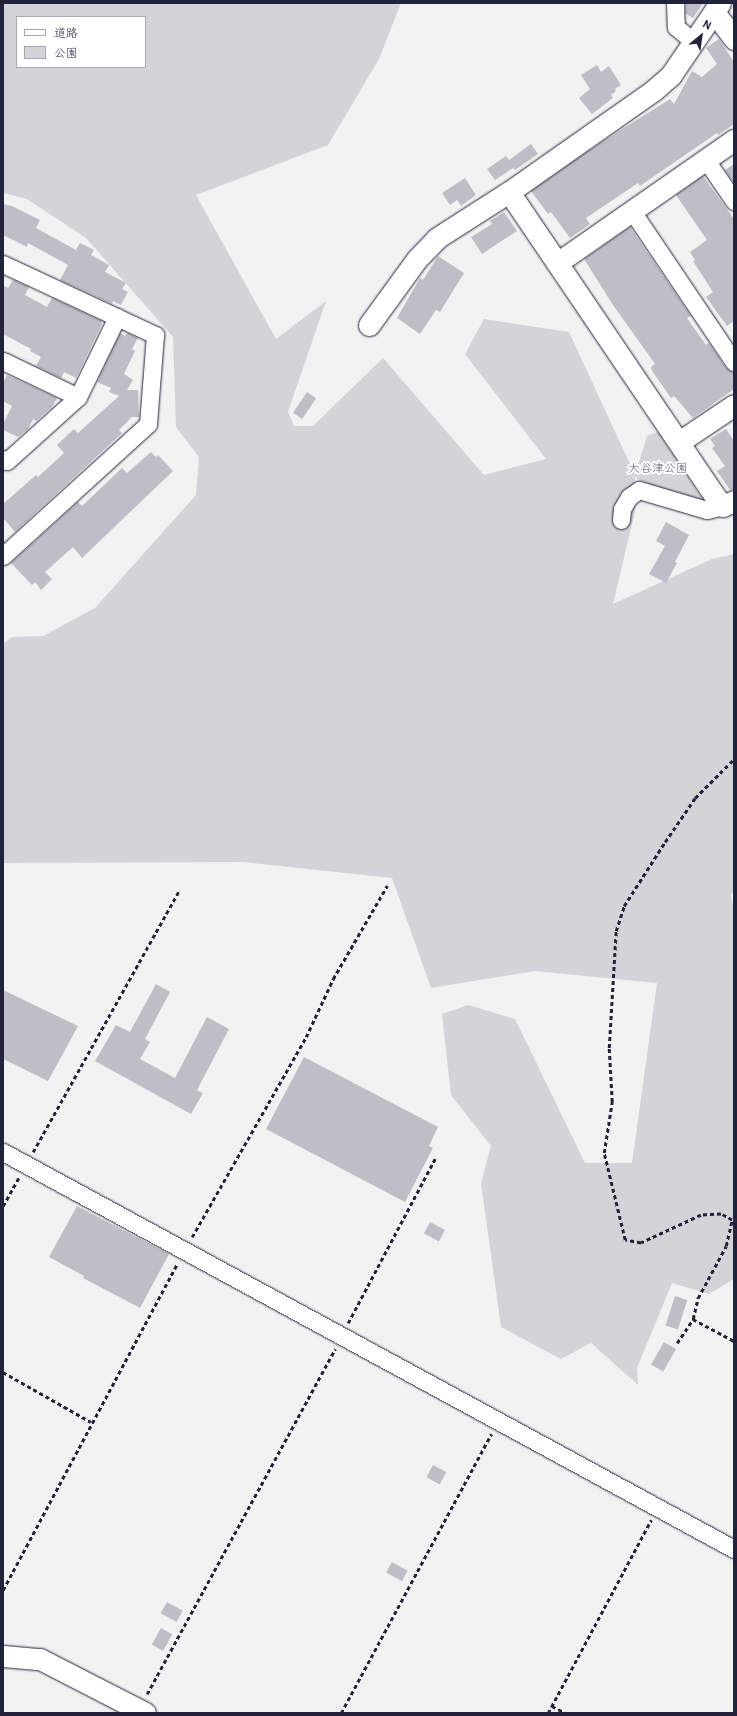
<!DOCTYPE html>
<meta charset="utf-8">
<style>
body{margin:0}
#map{position:relative;width:737px;height:1716px;overflow:hidden;background:#f2f2f3;font-family:Pangolin,"Klee One",sans-serif}
div>[style]{position:absolute}
.green>*{inset:0;background:#d3d3d8}
.building>*{inset:0;background:#bebec6;transform-origin:0 0}
.path>*{height:2.5px;margin-top:-1.25px;transform-origin:0;background:repeating-linear-gradient(90deg,#22223b 0 4px,transparent 0 7px)}
.roads{filter:drop-shadow(0 0 1px #22223b) drop-shadow(0 0 1px #22223b)}
.minor>*{height:17px;margin:-8.5px;padding:0 8.5px;transform-origin:8.5px;border-radius:8.5px;background:#fff}
.tertiary>*{height:21px;margin:-10.5px;padding:0 10.5px;transform-origin:10.5px;border-radius:10.5px;background:#fff}
span{translate:-50% -50%;white-space:nowrap;text-align:center;line-height:1.15;-webkit-text-stroke:4px #fff;paint-order:stroke}
.park-label{font-size:12px;color:#57576a}
.frame{position:absolute;inset:0;border:4px solid #22223b;pointer-events:none}
.legend{position:absolute;left:16px;top:16px;width:130px;height:52px;box-sizing:border-box;background:#fff;border:1px solid #a7a7b1;margin:0;padding:5px 7px;list-style:none;font-size:12px;color:#22223b}
.legend li{display:flex;align-items:center;gap:8px;height:20px}
.legend b{width:20px;border:1px solid #a7a7b1}
.north{position:absolute;left:681px;top:16px;width:40px;height:40px;-webkit-text-stroke:3px #fff;paint-order:stroke;rotate:29deg;font-size:11px;font-weight:700;line-height:16px;text-align:center;color:#22223b}
.north::after{content:'';display:block;margin:auto;width:14px;height:18px;background:#22223b;clip-path:polygon(50% 0,100% 100%,50% 72%,0 100%)}
</style>
<div id="map">
<div class="green">
<div style="clip-path:polygon(evenodd,3px 3px,401px 3px,379px 59px,328px 145px,196px 195px,276px 339px,326px 301px,288px 412px,294px 426px,313px 426px,383px 358px,484px 475px,546px 459px,465px 354px,484px 319px,569px 332px,635px 475px,647px 436px,658px 432px,705px 503px,643px 486px,635px 476px,635px 511px,613px 604px,712px 559px,734px 554px,734px 890px,731px 895px,734px 911px,734px 1279px,709px 1294px,672px 1283px,637px 1368px,638px 1385px,591px 1343px,561px 1359px,501px 1327px,481px 1183px,491px 1146px,451px 1095px,442px 1014px,468px 1005px,515px 1019px,585px 1163px,632px 1163px,657px 983px,535px 971px,431px 988px,392px 878px,243px 862px,3px 863px,3px 644px,12px 637px,43px 636px,95px 608px,196px 495px,199px 457px,176px 427px,173px 337px,86px 238px,27px 199px,3px 193px,3px 3px,17px 17px,145px 17px,145px 67px,17px 67px,17px 17px)"></div>
</div>
<div class="building">
<div style="clip-path:polygon(686px 3px,703px 3px,693px 18px,685px 13px)"></div>
<div style="clip-path:polygon(719px 39px,734px 62px,734px 124px,718px 135px,717px 133px,640px 186px,638px 183px,586px 218px,590px 224px,570px 238px,551px 212px,548px 214px,531px 191px,589px 150px,670px 99px,674px 104px,692px 71px,702px 77px,717px 64px,706px 48px)"></div>
<div style="clip-path:polygon(597px 65px,601px 72px,609px 66px,621px 85px,615px 89px,616px 91px,611px 95px,613px 98px,592px 114px,579px 98px,590px 89px,581px 75px)"></div>
<div style="clip-path:polygon(531px 144px,538px 154px,515px 170px,513px 168px,495px 180px,487px 169px,506px 156px,509px 160px)"></div>
<div style="clip-path:polygon(734px 164px,734px 183px,725px 170px)"></div>
<div style="clip-path:polygon(703px 176px,734px 219px,734px 321px,727px 326px,706px 297px,713px 292px,693px 261px,695px 260px,690px 252px,707px 240px,676px 195px)"></div>
<div style="clip-path:polygon(465px 178px,476px 195px,461px 206px,457px 200px,450px 205px,442px 193px)"></div>
<div style="clip-path:polygon(3px 204px,12px 206px,40px 220px,36px 228px,76px 250px,80px 243px,94px 250px,91px 255px,109px 265px,105px 272px,126px 283px,122px 289px,128px 292px,121px 305px,113px 301px,112px 304px,60px 280px,68px 265px,28px 243px,27px 247px,3px 235px)"></div>
<div style="clip-path:polygon(504px 212px,517px 231px,482px 254px,471px 237px,492px 224px,490px 221px)"></div>
<div style="clip-path:polygon(630px 227px,691px 316px,687px 318px,706px 345px,709px 343px,726px 368px,734px 373px,734px 389px,693px 418px,674px 396px,671px 398px,652px 371px,651px 367px,655px 364px,613px 305px,584px 259px)"></div>
<div style="clip-path:polygon(438px 256px,464px 273px,440px 312px,436px 310px,420px 334px,397px 318px,420px 278px,423px 280px)"></div>
<div style="clip-path:polygon(13px 280px,29px 287px,25px 295px,47px 307px,52px 298px,102px 321px,101px 324px,102px 324px,76px 378px,64px 372px,61px 378px,36px 366px,41px 357px,30px 351px,31px 349px,3px 334px,3px 285px,8px 288px)"></div>
<div style="clip-path:polygon(120px 333px,125px 336px,127px 333px,138px 338px,132px 349px,135px 351px,124px 374px,133px 380px,127px 390px,138px 390px,139px 417px,132px 417px,119px 430px,122px 433px,15px 532px,3px 518px,3px 504px,36px 475px,38px 477px,64px 453px,57px 445px,74px 429px,78px 433px,119px 396px,109px 392px,111px 388px,97px 382px)"></div>
<div style="clip-path:polygon(7px 375px,57px 398px,52px 407px,36px 421px,33px 419px,28px 429px,18px 437px,3px 430px,3px 424px,12px 406px,3px 401px,3px 383px)"></div>
<div style="left:307px;top:392px;width:11px;height:25px;rotate:34deg"></div>
<div style="clip-path:polygon(726px 429px,734px 441px,734px 489px,730px 490px,717px 471px,725px 466px,712px 448px,715px 446px,710px 439px)"></div>
<div style="clip-path:polygon(151px 452px,156px 457px,158px 455px,173px 471px,82px 558px,73px 547px,45px 572px,52px 579px,41px 590px,35px 582px,32px 585px,11px 563px,78px 502px,82px 506px,122px 468px,127px 473px)"></div>
<div style="clip-path:polygon(666px 522px,689px 535px,675px 562px,677px 563px,666px 583px,649px 574px,665px 546px,656px 541px)"></div>
<div style="clip-path:polygon(156px 984px,170px 992px,145px 1039px,150px 1042px,140px 1059px,175px 1078px,207px 1017px,229px 1029px,197px 1090px,203px 1093px,191px 1114px,95px 1061px,116px 1025px,130px 1032px)"></div>
<div style="clip-path:polygon(3px 990px,78px 1026px,48px 1081px,3px 1059px)"></div>
<div style="clip-path:polygon(304px 1057px,438px 1127px,429px 1146px,433px 1148px,405px 1202px,266px 1129px)"></div>
<div style="clip-path:polygon(77px 1206px,169px 1254px,140px 1308px,83px 1278px,84px 1276px,49px 1257px)"></div>
<div style="left:430px;top:1222px;width:17px;height:13px;rotate:28deg"></div>
<div style="left:675px;top:1296px;width:13px;height:31px;rotate:18deg"></div>
<div style="left:664px;top:1342px;width:14px;height:26px;rotate:30deg"></div>
<div style="left:433px;top:1465px;width:15px;height:14px;rotate:28deg"></div>
<div style="left:392px;top:1562px;width:18px;height:12px;rotate:29deg"></div>
<div style="left:167px;top:1602px;width:18px;height:13px;rotate:29deg"></div>
<div style="left:161px;top:1628px;width:13px;height:19px;rotate:29deg"></div>
</div>
<div class="path">
<div style="left:33px;top:1152px;width:301px;rotate:-60.8deg"></div>
<div style="left:3px;top:1206px;width:33px;rotate:-61deg"></div>
<div style="left:192px;top:1237px;width:230px;rotate:-60.3deg"></div>
<div style="left:306px;top:1037px;width:64px;rotate:-65deg"></div>
<div style="left:333px;top:979px;width:108px;rotate:-59.9deg"></div>
<div style="left:693px;top:1319px;width:47px;rotate:28.2deg"></div>
<div style="left:348px;top:1323px;width:186px;rotate:-62.1deg"></div>
<div style="left:677px;top:1343px;width:29px;rotate:-56deg"></div>
<div style="left:693px;top:1319px;width:22px;rotate:-77deg"></div>
<div style="left:698px;top:1298px;width:59px;rotate:-61.7deg"></div>
<div style="left:726px;top:1246px;width:27px;rotate:-77deg"></div>
<div style="left:732px;top:1220px;width:13px;rotate:-151deg"></div>
<div style="left:721px;top:1214px;width:20px;rotate:177deg"></div>
<div style="left:701px;top:1215px;width:66px;rotate:155deg"></div>
<div style="left:641px;top:1243px;width:16px;rotate:-169deg"></div>
<div style="left:625px;top:1240px;width:89px;rotate:-103.6deg"></div>
<div style="left:604px;top:1153px;width:52px;rotate:-81.1deg"></div>
<div style="left:612px;top:1102px;width:54px;rotate:-93.2deg"></div>
<div style="left:609px;top:1048px;width:117px;rotate:-86.6deg"></div>
<div style="left:616px;top:931px;width:26px;rotate:-72deg"></div>
<div style="left:624px;top:906px;width:76px;rotate:-57.4deg"></div>
<div style="left:665px;top:842px;width:53px;rotate:-55.7deg"></div>
<div style="left:695px;top:798px;width:55px;rotate:-45deg"></div>
<div style="left:3px;top:1372px;width:101px;rotate:29.6deg"></div>
<div style="left:3px;top:1590px;width:370px;rotate:-61.9deg"></div>
<div style="left:147px;top:1694px;width:393px;rotate:-61.4deg"></div>
<div style="left:552px;top:1706px;width:16px;rotate:27deg"></div>
<div style="left:341px;top:1713px;width:317px;rotate:-61.7deg"></div>
<div style="left:548px;top:1713px;width:219px;rotate:-61.9deg"></div>
</div>
<div class="roads">
<div class="minor">
<div style="left:675px;top:3px;width:24px;rotate:88deg"></div>
<div style="left:676px;top:27px;width:23px;rotate:40deg"></div>
<div style="left:706px;top:160px;width:50px;rotate:55.7deg"></div>
<div style="left:632px;top:211px;width:182px;rotate:56deg"></div>
<div style="left:3px;top:264px;width:168px;rotate:25deg"></div>
<div style="left:155px;top:335px;width:89px;rotate:94.5deg"></div>
<div style="left:148px;top:424px;width:196px;rotate:137.7deg"></div>
<div style="left:3px;top:361px;width:83px;rotate:25.6deg"></div>
<div style="left:3px;top:459px;width:4px;rotate:27deg"></div>
<div style="left:7px;top:461px;width:96px;rotate:-42deg"></div>
<div style="left:78px;top:397px;width:89px;rotate:-64deg"></div>
<div style="left:621px;top:520px;width:11px;rotate:-85deg"></div>
<div style="left:622px;top:509px;width:14px;rotate:-60deg"></div>
<div style="left:629px;top:497px;width:12px;rotate:-35deg"></div>
<div style="left:639px;top:490px;width:71px;rotate:16.4deg"></div>
<div style="left:707px;top:510px;width:16px;rotate:-14deg"></div>
<div style="left:3px;top:1152px;width:832px;rotate:28.51deg"></div>
</div>
<div class="tertiary">
<div style="left:714px;top:12px;width:34px;rotate:53deg"></div>
<div style="left:509px;top:192px;width:366px;rotate:55.9deg"></div>
<div style="left:714px;top:495px;width:14px;rotate:51deg"></div>
<div style="left:723px;top:506px;width:12px;rotate:-24deg"></div>
<div style="left:557px;top:263px;width:216px;rotate:-34.8deg"></div>
<div style="left:369px;top:325px;width:82px;rotate:-54deg"></div>
<div style="left:417px;top:259px;width:29px;rotate:-46deg"></div>
<div style="left:437px;top:238px;width:85px;rotate:-32.6deg"></div>
<div style="left:509px;top:192px;width:177px;rotate:-35.1deg"></div>
<div style="left:654px;top:90px;width:23px;rotate:-41deg"></div>
<div style="left:671px;top:75px;width:87px;rotate:-55.8deg"></div>
<div style="left:679px;top:442px;width:66px;rotate:-33.9deg"></div>
<div style="left:3px;top:1656px;width:37px;rotate:5deg"></div>
<div style="left:40px;top:1659px;width:118px;rotate:27.2deg"></div>
</div>
</div>
<div class="park-label">
<span style="left:658px;top:469px">大谷津公園</span>
</div>
<div class="frame"></div>
<ul class="legend">
<li><b style="height:5px;background:#fff"></b>道路</li>
<li><b style="height:11px;background:#d3d3d8"></b>公園</li>
</ul>
<div class="north">N</div>
</div>
